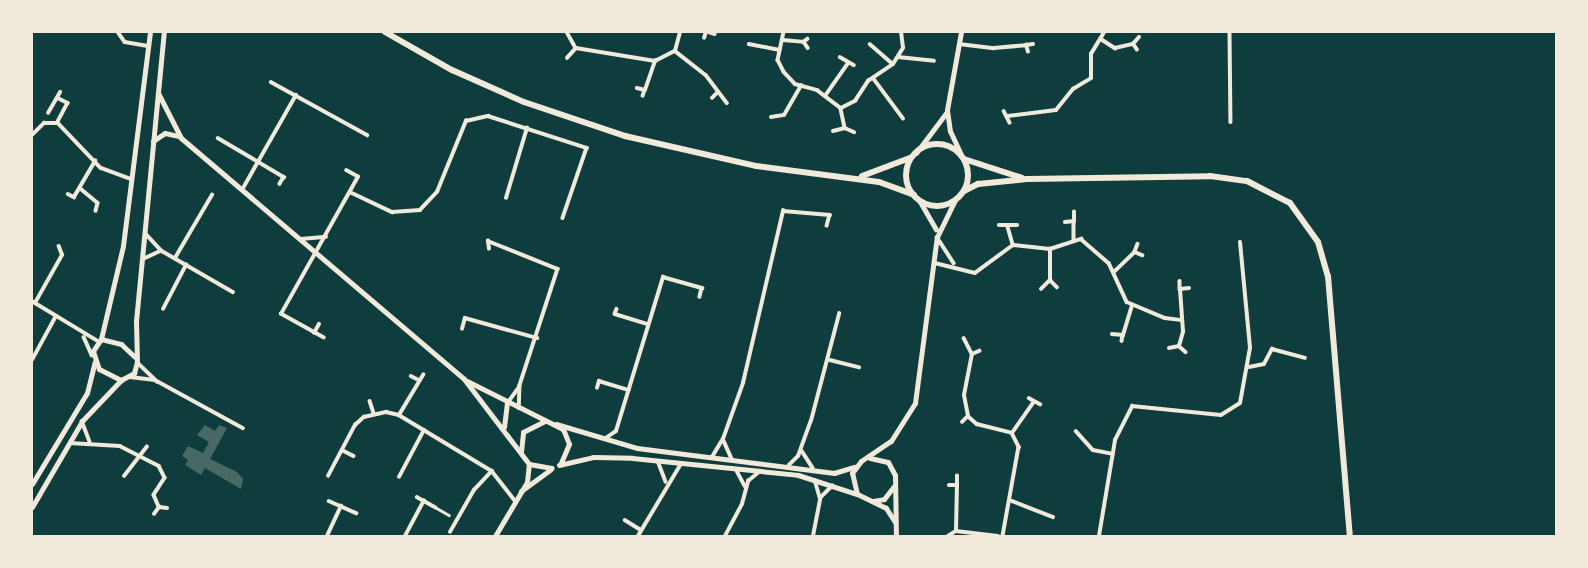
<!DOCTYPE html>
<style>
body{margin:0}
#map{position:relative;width:1588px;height:568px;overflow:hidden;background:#0f3d3e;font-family:"Sofia Sans Condensed",sans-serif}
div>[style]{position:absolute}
.building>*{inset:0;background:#486865}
.pedestrian>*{height:2.5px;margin:-1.25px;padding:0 1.25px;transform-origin:1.25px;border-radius:1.25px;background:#f1e9da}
.minor>*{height:3.5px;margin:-1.75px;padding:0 1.75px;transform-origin:1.75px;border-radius:1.75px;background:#f1e9da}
.tertiary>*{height:5px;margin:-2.5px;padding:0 2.5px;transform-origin:2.5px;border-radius:2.5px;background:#f1e9da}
.primary>*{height:6px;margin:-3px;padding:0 3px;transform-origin:3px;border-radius:3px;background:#f1e9da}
.primary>.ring{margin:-3px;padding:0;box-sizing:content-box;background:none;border:6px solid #f1e9da;border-radius:50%}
span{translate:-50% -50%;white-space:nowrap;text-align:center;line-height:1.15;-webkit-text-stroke:5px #f1e9da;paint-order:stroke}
.frame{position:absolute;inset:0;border:33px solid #f1e9da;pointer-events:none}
</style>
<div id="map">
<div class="building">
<div style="clip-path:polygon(205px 425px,215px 431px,219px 425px,227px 428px,210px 459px,237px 472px,243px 479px,241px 489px,205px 468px,201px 475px,185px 465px,188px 460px,182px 456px,188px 446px,203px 453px,209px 442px,197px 435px)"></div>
</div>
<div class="pedestrian">
<div style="left:435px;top:507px;width:16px;rotate:30deg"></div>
</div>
<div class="minor">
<div style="left:118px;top:32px;width:12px;rotate:55deg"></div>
<div style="left:125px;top:42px;width:23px;rotate:10deg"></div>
<div style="left:567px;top:32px;width:18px;rotate:61deg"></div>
<div style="left:576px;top:48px;width:80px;rotate:9.3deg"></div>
<div style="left:655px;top:61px;width:22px;rotate:-27deg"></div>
<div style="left:675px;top:51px;width:20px;rotate:-75deg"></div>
<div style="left:709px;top:32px;width:6px;rotate:18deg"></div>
<div style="left:784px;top:32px;width:29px;rotate:102deg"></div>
<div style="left:778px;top:60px;width:13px;rotate:63deg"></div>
<div style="left:784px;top:72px;width:16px;rotate:47deg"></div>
<div style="left:795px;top:84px;width:23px;rotate:15deg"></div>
<div style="left:817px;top:90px;width:30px;rotate:37deg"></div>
<div style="left:841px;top:108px;width:16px;rotate:-27deg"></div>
<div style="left:855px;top:101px;width:24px;rotate:-57deg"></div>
<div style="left:868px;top:81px;width:30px;rotate:-34deg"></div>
<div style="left:893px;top:64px;width:19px;rotate:-58deg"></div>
<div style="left:903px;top:48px;width:16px;rotate:-97deg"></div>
<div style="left:1230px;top:32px;width:90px;rotate:89.4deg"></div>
<div style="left:704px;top:38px;width:6px;rotate:-72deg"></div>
<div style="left:808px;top:39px;width:5px;rotate:143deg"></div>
<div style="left:804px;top:42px;width:7px;rotate:56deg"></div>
<div style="left:1101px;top:39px;width:17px;rotate:33deg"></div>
<div style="left:1115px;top:48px;width:18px;rotate:-13deg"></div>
<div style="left:783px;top:40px;width:21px;rotate:5deg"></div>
<div style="left:749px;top:44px;width:31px;rotate:11deg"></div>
<div style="left:870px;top:44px;width:30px;rotate:41deg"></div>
<div style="left:959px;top:44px;width:35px;rotate:7deg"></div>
<div style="left:994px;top:48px;width:32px;rotate:-5deg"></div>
<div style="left:1137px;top:50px;width:7px;rotate:-124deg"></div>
<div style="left:1133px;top:44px;width:9px;rotate:-49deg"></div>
<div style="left:675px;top:51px;width:39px;rotate:38deg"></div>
<div style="left:706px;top:75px;width:35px;rotate:53deg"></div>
<div style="left:1028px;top:52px;width:7px;rotate:-106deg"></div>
<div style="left:1026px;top:45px;width:7px;rotate:-8deg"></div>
<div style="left:840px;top:57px;width:16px;rotate:30deg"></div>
<div style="left:898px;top:57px;width:36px;rotate:6deg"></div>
<div style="left:567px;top:58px;width:13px;rotate:-48deg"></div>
<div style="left:874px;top:79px;width:49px;rotate:53.4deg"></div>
<div style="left:271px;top:82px;width:110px;rotate:28.9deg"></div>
<div style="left:637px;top:88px;width:8px;rotate:14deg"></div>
<div style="left:645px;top:90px;width:6px;rotate:108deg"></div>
<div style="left:645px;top:90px;width:31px;rotate:-71deg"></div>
<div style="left:825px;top:96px;width:39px;rotate:-55deg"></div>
<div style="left:58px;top:98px;width:11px;rotate:27deg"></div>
<div style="left:68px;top:103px;width:21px;rotate:118deg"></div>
<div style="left:712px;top:98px;width:8px;rotate:-45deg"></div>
<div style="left:841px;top:109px;width:19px;rotate:78deg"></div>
<div style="left:1004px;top:111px;width:13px;rotate:63deg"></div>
<div style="left:48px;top:113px;width:24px;rotate:-60deg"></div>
<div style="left:1008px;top:116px;width:48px;rotate:-7.1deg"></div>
<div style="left:1056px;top:110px;width:27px;rotate:-51deg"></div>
<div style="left:1073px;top:89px;width:21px;rotate:-31deg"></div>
<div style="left:1091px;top:78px;width:24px;rotate:-90deg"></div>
<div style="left:1091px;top:54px;width:26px;rotate:-59deg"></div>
<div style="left:771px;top:117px;width:13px;rotate:-9deg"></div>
<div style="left:784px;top:115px;width:34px;rotate:-60deg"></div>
<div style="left:833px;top:131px;width:12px;rotate:-14deg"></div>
<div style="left:845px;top:128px;width:10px;rotate:24deg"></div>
<div style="left:32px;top:135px;width:17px;rotate:-45deg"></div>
<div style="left:44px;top:123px;width:14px"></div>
<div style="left:58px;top:123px;width:62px;rotate:46.3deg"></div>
<div style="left:101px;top:168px;width:32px;rotate:20deg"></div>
<div style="left:218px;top:138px;width:77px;rotate:30.6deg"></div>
<div style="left:284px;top:177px;width:8px;rotate:120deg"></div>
<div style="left:80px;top:188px;width:23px;rotate:40deg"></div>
<div style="left:98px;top:203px;width:8px;rotate:104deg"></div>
<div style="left:242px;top:190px;width:109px;rotate:-60.4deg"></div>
<div style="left:350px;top:192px;width:47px;rotate:25.5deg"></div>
<div style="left:392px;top:212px;width:28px;rotate:-4deg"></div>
<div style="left:420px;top:210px;width:25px;rotate:-47deg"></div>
<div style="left:437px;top:192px;width:77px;rotate:-67.8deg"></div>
<div style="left:466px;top:121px;width:23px;rotate:-13deg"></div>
<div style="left:488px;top:116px;width:104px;rotate:17.9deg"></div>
<div style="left:587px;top:148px;width:74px;rotate:108.9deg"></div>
<div style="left:68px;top:194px;width:7px;rotate:27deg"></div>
<div style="left:74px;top:197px;width:42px;rotate:-59.7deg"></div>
<div style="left:506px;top:198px;width:73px;rotate:-73.3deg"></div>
<div style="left:1074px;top:221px;width:18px;rotate:90deg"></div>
<div style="left:1065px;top:222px;width:9px;rotate:-6deg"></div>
<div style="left:1074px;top:221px;width:9px;rotate:-90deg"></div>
<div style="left:999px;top:225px;width:18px"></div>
<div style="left:1008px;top:227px;width:19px;rotate:74deg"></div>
<div style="left:146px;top:234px;width:23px;rotate:47deg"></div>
<div style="left:162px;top:251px;width:82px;rotate:30deg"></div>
<div style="left:937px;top:237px;width:31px;rotate:57deg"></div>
<div style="left:301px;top:239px;width:25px;rotate:-5deg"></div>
<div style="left:1138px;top:244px;width:9px;rotate:111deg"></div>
<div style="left:1135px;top:252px;width:8px;rotate:23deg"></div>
<div style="left:489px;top:249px;width:8px;rotate:-97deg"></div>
<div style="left:488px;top:241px;width:75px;rotate:21.8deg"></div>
<div style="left:558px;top:269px;width:122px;rotate:108.1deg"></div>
<div style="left:520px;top:385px;width:23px;rotate:92deg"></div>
<div style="left:175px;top:258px;width:73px;rotate:-59.6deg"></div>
<div style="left:143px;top:259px;width:19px;rotate:-25deg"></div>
<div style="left:935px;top:263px;width:41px;rotate:14deg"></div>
<div style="left:975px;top:273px;width:47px;rotate:-36.4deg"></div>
<div style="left:1013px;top:245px;width:37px;rotate:6deg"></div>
<div style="left:1050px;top:249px;width:33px;rotate:-18deg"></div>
<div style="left:1081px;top:239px;width:37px;rotate:41deg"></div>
<div style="left:1109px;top:263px;width:43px;rotate:65.2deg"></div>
<div style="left:1127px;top:302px;width:41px;rotate:22.8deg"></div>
<div style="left:1165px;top:318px;width:17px;rotate:7deg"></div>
<div style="left:1114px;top:272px;width:29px;rotate:-44deg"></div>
<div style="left:1050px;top:280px;width:31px;rotate:-90deg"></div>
<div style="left:1180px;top:281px;width:8px;rotate:90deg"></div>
<div style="left:1180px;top:289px;width:9px;rotate:-6deg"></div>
<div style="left:1041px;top:289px;width:13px;rotate:-45deg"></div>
<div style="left:1050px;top:280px;width:10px;rotate:45deg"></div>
<div style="left:32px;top:301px;width:77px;rotate:31.2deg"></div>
<div style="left:35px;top:303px;width:55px;rotate:-60.6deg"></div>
<div style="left:62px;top:255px;width:9px;rotate:-111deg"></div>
<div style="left:163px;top:309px;width:50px;rotate:-62.4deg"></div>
<div style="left:617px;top:309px;width:5px;rotate:112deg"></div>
<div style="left:615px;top:314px;width:34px;rotate:17deg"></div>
<div style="left:462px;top:329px;width:11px;rotate:-75deg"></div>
<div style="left:465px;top:318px;width:75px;rotate:15.5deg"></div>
<div style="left:314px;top:333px;width:10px;rotate:-61deg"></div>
<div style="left:1112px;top:334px;width:11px;rotate:5deg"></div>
<div style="left:1123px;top:335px;width:6px;rotate:99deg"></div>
<div style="left:1123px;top:335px;width:31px;rotate:-73deg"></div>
<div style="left:84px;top:337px;width:20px;rotate:66deg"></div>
<div style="left:324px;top:338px;width:49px;rotate:-150.8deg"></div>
<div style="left:281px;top:314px;width:157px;rotate:-60.7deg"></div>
<div style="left:358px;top:177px;width:13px;rotate:-151deg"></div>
<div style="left:964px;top:338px;width:18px;rotate:63deg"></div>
<div style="left:972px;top:354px;width:8px;rotate:-23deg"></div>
<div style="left:1179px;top:346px;width:15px;rotate:-74deg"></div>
<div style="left:1183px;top:332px;width:43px;rotate:-94deg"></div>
<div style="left:1169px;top:348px;width:10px;rotate:-11deg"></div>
<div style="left:1179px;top:346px;width:9px;rotate:41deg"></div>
<div style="left:32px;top:360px;width:50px;rotate:-61.4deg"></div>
<div style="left:830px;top:360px;width:30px;rotate:14deg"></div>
<div style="left:137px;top:362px;width:28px;rotate:44deg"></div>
<div style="left:157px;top:381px;width:98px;rotate:28.7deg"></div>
<div style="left:1249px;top:367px;width:15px;rotate:-11deg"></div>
<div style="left:1264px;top:364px;width:17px;rotate:-62deg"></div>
<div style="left:1272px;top:349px;width:34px;rotate:15deg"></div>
<div style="left:411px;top:376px;width:9px;rotate:27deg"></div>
<div style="left:130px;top:377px;width:25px;rotate:7deg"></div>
<div style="left:597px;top:388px;width:7px;rotate:-74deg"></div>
<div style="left:599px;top:381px;width:31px;rotate:17deg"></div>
<div style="left:1029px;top:398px;width:13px;rotate:29deg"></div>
<div style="left:370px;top:401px;width:13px;rotate:72deg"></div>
<div style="left:509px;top:401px;width:17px;rotate:-54deg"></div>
<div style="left:399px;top:415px;width:47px;rotate:-59deg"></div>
<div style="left:968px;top:416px;width:12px;rotate:42deg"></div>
<div style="left:977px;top:424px;width:36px;rotate:14deg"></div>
<div style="left:1012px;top:433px;width:16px;rotate:63deg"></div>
<div style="left:1019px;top:447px;width:90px;rotate:100.2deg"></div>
<div style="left:82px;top:421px;width:22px;rotate:69deg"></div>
<div style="left:962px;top:422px;width:8px;rotate:-45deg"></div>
<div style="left:968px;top:416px;width:21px;rotate:-101deg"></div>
<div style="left:964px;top:395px;width:42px;rotate:-79deg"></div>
<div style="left:1076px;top:431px;width:25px;rotate:48deg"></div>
<div style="left:1093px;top:450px;width:20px;rotate:11deg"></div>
<div style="left:1012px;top:433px;width:37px;rotate:-55deg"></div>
<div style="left:606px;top:438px;width:12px;rotate:-35deg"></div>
<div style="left:616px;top:431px;width:161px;rotate:-73deg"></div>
<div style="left:663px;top:277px;width:41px;rotate:15.8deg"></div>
<div style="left:702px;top:288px;width:9px;rotate:103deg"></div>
<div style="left:724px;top:441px;width:20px;rotate:66deg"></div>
<div style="left:70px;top:443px;width:50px;rotate:3.4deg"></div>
<div style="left:120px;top:446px;width:44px;rotate:27.1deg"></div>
<div style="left:159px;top:466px;width:13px;rotate:63deg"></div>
<div style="left:165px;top:478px;width:20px;rotate:123deg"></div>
<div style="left:154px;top:495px;width:13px;rotate:67deg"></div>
<div style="left:342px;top:450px;width:13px;rotate:27deg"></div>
<div style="left:802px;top:451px;width:20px;rotate:57deg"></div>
<div style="left:712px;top:457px;width:21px;rotate:-59deg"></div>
<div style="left:723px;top:439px;width:59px;rotate:-70.3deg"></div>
<div style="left:743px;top:383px;width:177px;rotate:-76.9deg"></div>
<div style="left:783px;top:211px;width:47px;rotate:4.9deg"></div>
<div style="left:830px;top:215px;width:11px;rotate:105deg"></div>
<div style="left:658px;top:461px;width:22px;rotate:69deg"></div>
<div style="left:789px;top:465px;width:13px;rotate:-45deg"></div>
<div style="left:798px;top:456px;width:37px;rotate:-70deg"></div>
<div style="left:811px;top:421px;width:111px;rotate:-75.3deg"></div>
<div style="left:736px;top:469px;width:19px;rotate:62deg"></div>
<div style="left:124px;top:476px;width:37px;rotate:-52deg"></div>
<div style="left:328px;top:476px;width:58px;rotate:-62.1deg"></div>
<div style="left:355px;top:425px;width:12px;rotate:-42deg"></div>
<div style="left:364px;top:417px;width:23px;rotate:-13deg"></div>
<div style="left:386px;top:412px;width:13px;rotate:13deg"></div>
<div style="left:399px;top:415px;width:109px;rotate:31.1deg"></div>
<div style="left:492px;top:471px;width:37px;rotate:52deg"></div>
<div style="left:399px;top:477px;width:53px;rotate:-62deg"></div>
<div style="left:949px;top:485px;width:8px"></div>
<div style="left:957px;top:485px;width:9px;rotate:-90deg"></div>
<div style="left:417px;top:497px;width:21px;rotate:29deg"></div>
<div style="left:821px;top:497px;width:16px;rotate:-45deg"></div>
<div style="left:329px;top:501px;width:30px;rotate:24deg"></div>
<div style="left:1012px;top:501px;width:44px;rotate:21.3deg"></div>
<div style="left:154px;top:514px;width:9px;rotate:-54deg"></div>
<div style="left:159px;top:507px;width:8px;rotate:7deg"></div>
<div style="left:625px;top:520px;width:19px;rotate:32deg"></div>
<div style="left:956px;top:531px;width:46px;rotate:-88.8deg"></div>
<div style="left:450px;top:532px;width:48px;rotate:-60.3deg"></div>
<div style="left:474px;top:490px;width:26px;rotate:-47deg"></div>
<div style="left:327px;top:536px;width:33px;rotate:-65deg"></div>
<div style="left:405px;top:536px;width:40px;rotate:-62deg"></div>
<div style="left:638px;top:536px;width:84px;rotate:-59.2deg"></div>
<div style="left:725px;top:536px;width:36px;rotate:-62deg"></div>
<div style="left:742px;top:504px;width:24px;rotate:-75deg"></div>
<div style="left:748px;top:481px;width:14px;rotate:-39deg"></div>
<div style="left:813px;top:536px;width:38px;rotate:-79deg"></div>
<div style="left:820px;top:499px;width:19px;rotate:-106deg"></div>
<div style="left:948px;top:536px;width:9px;rotate:-32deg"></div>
<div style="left:956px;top:531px;width:42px;rotate:6.8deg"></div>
<div style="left:1099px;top:536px;width:97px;rotate:-80.5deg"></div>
<div style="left:1115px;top:440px;width:38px;rotate:-63deg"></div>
<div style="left:1132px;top:406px;width:89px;rotate:5.8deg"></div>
<div style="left:1221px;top:415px;width:22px;rotate:-32deg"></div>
<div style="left:1240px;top:403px;width:56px;rotate:-79.7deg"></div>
<div style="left:1250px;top:348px;width:106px;rotate:-95.4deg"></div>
</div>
<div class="tertiary">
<div style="left:150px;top:32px;width:216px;rotate:97.2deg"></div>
<div style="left:123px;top:246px;width:96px;rotate:103.3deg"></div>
<div style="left:101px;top:339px;width:14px;rotate:124deg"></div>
<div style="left:93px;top:351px;width:19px;rotate:72deg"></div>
<div style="left:99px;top:369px;width:25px;rotate:27deg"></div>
<div style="left:121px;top:380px;width:15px;rotate:-28deg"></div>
<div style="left:134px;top:373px;width:11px;rotate:-75deg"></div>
<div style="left:137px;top:362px;width:41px;rotate:-91.4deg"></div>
<div style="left:136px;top:321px;width:290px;rotate:-84.5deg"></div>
<div style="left:961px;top:32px;width:79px;rotate:100.2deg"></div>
<div style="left:947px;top:110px;width:21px;rotate:82deg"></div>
<div style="left:950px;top:131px;width:26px;rotate:65deg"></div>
<div style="left:158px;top:93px;width:51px;rotate:62.9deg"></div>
<div style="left:181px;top:138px;width:372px;rotate:40.4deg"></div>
<div style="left:464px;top:379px;width:107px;rotate:52.6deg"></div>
<div style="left:529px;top:464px;width:23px;rotate:10deg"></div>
<div style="left:153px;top:141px;width:14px;rotate:-34deg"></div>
<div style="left:165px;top:133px;width:13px;rotate:13deg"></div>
<div style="left:916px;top:153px;width:50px;rotate:-53.1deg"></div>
<div style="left:919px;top:200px;width:34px;rotate:60deg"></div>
<div style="left:101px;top:339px;width:21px;rotate:14deg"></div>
<div style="left:121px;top:344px;width:19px;rotate:43deg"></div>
<div style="left:467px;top:381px;width:107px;rotate:26.6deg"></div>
<div style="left:563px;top:429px;width:16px;rotate:68deg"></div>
<div style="left:569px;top:444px;width:21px;rotate:113deg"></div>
<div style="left:556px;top:424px;width:84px;rotate:16.5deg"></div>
<div style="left:637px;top:448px;width:199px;rotate:7.2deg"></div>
<div style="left:834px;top:473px;width:21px;rotate:-17deg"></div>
<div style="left:504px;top:427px;width:24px;rotate:-83deg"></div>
<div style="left:521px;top:452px;width:20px;rotate:-84deg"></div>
<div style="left:523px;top:432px;width:25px;rotate:-27deg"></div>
<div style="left:870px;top:458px;width:18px;rotate:13deg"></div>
<div style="left:888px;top:462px;width:15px;rotate:62deg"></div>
<div style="left:895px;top:475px;width:61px;rotate:89.1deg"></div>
<div style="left:559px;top:465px;width:35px;rotate:-13deg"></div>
<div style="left:593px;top:457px;width:39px;rotate:1deg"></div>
<div style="left:632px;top:458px;width:167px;rotate:5.8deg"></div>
<div style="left:798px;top:475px;width:62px;rotate:17.9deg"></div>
<div style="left:32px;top:484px;width:106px;rotate:-58.9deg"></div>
<div style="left:87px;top:393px;width:32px;rotate:-76deg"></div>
<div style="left:521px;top:491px;width:36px;rotate:-36deg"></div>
<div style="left:873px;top:501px;width:11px;rotate:-10deg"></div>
<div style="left:884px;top:499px;width:16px;rotate:-52deg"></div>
<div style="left:32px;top:507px;width:99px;rotate:-59.8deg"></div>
<div style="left:82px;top:421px;width:57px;rotate:-46.4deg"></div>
<div style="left:895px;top:522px;width:17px;rotate:-123deg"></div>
<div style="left:886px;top:508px;width:32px;rotate:-154deg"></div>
<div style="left:857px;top:494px;width:22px;rotate:-103deg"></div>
<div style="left:852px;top:473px;width:15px;rotate:-53deg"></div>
<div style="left:861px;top:461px;width:36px;rotate:-34deg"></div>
<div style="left:891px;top:441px;width:45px;rotate:-57.7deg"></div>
<div style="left:915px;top:403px;width:167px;rotate:-82.5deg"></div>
<div style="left:937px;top:237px;width:41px;rotate:-64.1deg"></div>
<div style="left:495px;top:536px;width:63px;rotate:-59.3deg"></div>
<div style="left:527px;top:482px;width:18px;rotate:-84deg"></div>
</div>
<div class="primary">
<div style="left:385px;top:32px;width:77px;rotate:29.6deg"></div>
<div style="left:452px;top:70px;width:79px;rotate:24deg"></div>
<div style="left:524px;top:102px;width:107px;rotate:18.6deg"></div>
<div style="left:625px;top:136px;width:134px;rotate:12.9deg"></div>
<div style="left:756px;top:166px;width:124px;rotate:7.4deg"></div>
<div style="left:879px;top:182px;width:37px;rotate:20deg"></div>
<div class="ring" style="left:906px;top:144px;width:56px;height:56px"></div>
<div style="left:964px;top:159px;width:61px;rotate:18.1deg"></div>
<div style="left:862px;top:176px;width:51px;rotate:-20.6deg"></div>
<div style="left:964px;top:191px;width:16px;rotate:-27deg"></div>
<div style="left:978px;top:184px;width:49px;rotate:-5.8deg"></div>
<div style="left:1027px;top:179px;width:183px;rotate:-0.9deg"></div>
<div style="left:1210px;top:176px;width:37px;rotate:8deg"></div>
<div style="left:1247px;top:181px;width:48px;rotate:27.1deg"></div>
<div style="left:1290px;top:203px;width:48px;rotate:54.3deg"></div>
<div style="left:1318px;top:242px;width:35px;rotate:74deg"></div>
<div style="left:1328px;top:276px;width:261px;rotate:85.2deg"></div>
</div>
<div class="frame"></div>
</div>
